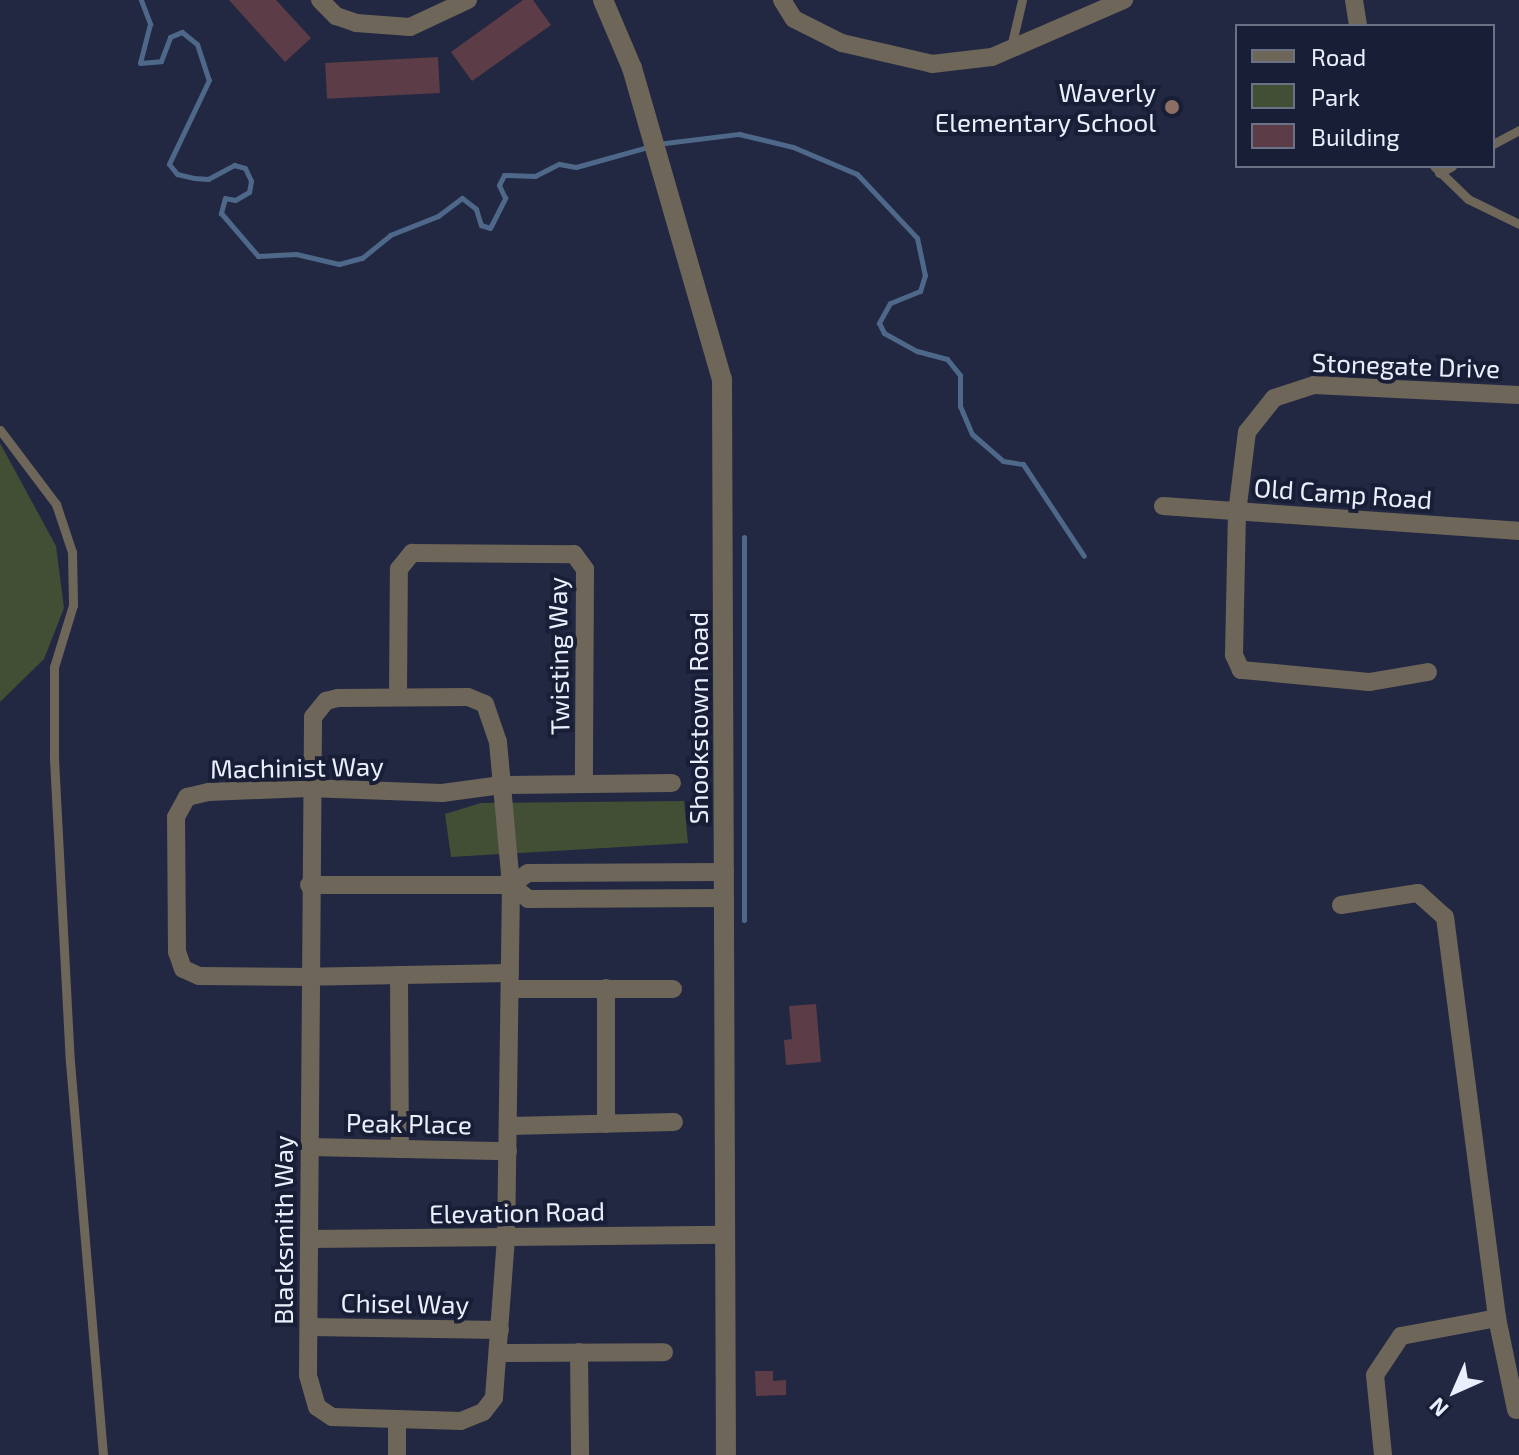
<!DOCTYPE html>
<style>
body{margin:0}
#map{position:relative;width:1519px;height:1455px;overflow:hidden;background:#222841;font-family:"Exo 2",sans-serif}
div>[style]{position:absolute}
.green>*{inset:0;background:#424f34}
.stream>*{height:5px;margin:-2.5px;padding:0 2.5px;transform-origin:2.5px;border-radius:2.5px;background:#4e688a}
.building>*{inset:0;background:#5c3d47;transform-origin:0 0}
.service>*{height:9px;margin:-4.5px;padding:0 4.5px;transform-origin:4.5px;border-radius:4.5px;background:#6f665a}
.minor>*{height:18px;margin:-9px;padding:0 9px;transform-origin:9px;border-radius:9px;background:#6f665a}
.tertiary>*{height:20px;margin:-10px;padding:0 10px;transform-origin:10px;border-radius:10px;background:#6f665a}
.dots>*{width:22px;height:22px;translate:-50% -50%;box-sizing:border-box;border:4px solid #181e36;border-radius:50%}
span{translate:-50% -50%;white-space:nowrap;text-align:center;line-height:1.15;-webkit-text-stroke:8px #181e36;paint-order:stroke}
.poi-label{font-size:26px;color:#ebeffd}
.right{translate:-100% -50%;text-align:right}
.street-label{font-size:26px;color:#ebeffd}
.legend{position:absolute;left:1235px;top:24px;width:260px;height:144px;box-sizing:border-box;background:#181e36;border:2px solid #6c7286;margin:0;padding:10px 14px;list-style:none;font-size:24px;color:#ebeffd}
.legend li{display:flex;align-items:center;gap:16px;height:40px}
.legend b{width:40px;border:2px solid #6c7286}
.north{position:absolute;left:1415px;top:1351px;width:80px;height:80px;-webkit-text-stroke:6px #181e36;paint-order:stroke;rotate:225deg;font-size:22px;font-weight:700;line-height:32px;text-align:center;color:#ebeffd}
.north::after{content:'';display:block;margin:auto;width:28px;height:36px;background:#ebeffd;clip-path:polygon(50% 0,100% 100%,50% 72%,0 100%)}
</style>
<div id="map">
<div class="green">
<div style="clip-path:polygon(0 443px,56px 546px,64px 608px,44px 659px,0 702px)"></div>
<div style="clip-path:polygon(684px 801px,688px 843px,451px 857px,445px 814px,481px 803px)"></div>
</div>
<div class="stream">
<div style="left:141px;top:0;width:26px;rotate:69deg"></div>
<div style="left:150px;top:24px;width:40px;rotate:104.4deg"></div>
<div style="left:140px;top:63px;width:21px;rotate:-5deg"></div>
<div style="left:161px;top:61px;width:26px;rotate:-69deg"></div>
<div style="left:170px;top:37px;width:13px;rotate:-23deg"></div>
<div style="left:182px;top:32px;width:19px;rotate:39deg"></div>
<div style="left:197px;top:44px;width:38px;rotate:72deg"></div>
<div style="left:209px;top:80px;width:93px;rotate:115.5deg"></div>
<div style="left:169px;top:164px;width:13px;rotate:51deg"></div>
<div style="left:177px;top:174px;width:17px;rotate:13deg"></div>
<div style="left:194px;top:178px;width:14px;rotate:4deg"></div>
<div style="left:208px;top:179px;width:30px;rotate:-28deg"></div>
<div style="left:234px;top:165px;width:11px;rotate:15deg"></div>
<div style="left:245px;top:168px;width:14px;rotate:65deg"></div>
<div style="left:251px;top:181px;width:11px;rotate:100deg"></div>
<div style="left:249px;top:192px;width:16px;rotate:150deg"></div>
<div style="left:235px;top:200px;width:10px;rotate:-169deg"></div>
<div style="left:225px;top:198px;width:16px;rotate:105deg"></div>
<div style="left:221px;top:213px;width:57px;rotate:49.3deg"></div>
<div style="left:258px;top:256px;width:38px;rotate:-3deg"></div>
<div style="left:296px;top:254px;width:44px;rotate:13.1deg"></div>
<div style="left:339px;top:264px;width:24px;rotate:-15deg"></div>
<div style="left:362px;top:258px;width:36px;rotate:-39deg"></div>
<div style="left:390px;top:235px;width:52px;rotate:-21.6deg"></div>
<div style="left:438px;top:216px;width:30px;rotate:-37deg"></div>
<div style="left:462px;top:198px;width:18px;rotate:38deg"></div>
<div style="left:476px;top:209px;width:17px;rotate:73deg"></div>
<div style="left:481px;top:225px;width:9px;rotate:18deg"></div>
<div style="left:490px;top:228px;width:34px;rotate:-63deg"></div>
<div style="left:505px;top:198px;width:14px;rotate:-115deg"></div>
<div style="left:499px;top:185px;width:11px;rotate:-63deg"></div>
<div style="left:504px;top:175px;width:31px;rotate:2deg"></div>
<div style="left:535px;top:176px;width:27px;rotate:-27deg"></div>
<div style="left:559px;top:164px;width:17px;rotate:10deg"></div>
<div style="left:576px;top:167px;width:75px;rotate:-15.5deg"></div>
<div style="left:657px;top:144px;width:83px;rotate:-7deg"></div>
<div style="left:739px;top:134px;width:56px;rotate:13.5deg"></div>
<div style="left:793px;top:147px;width:69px;rotate:22.9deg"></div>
<div style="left:857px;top:174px;width:88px;rotate:46.8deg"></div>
<div style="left:917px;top:238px;width:38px;rotate:78deg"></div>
<div style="left:925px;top:275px;width:17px;rotate:107deg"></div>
<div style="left:920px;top:291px;width:32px;rotate:158deg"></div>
<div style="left:890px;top:303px;width:23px;rotate:119deg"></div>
<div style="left:879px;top:323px;width:11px;rotate:63deg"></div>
<div style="left:884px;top:333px;width:38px;rotate:29deg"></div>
<div style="left:917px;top:351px;width:31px;rotate:15deg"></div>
<div style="left:947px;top:359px;width:21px;rotate:51deg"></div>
<div style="left:960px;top:375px;width:31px;rotate:90deg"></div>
<div style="left:960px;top:406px;width:30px;rotate:67deg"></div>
<div style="left:972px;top:434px;width:41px;rotate:41.1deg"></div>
<div style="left:1003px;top:461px;width:20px;rotate:9deg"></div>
<div style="left:1023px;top:464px;width:110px;rotate:56.5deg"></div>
<div style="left:744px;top:920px;width:383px;rotate:-90deg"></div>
</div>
<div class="building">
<div style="clip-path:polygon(229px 0,276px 0,311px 38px,285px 62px)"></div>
<div style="clip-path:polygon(523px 0,533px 0,551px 25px,472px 81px,451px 52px)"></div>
<div style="left:438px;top:57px;width:36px;height:113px;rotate:87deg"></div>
<div style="clip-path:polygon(816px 1004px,821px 1062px,786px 1065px,784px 1040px,792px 1039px,789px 1006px)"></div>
<div style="clip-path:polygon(755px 1371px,773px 1371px,773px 1381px,786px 1380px,786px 1395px,756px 1396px)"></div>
</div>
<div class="service">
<div style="left:1011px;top:47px;width:48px;rotate:-76.8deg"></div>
<div style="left:1493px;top:144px;width:30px;rotate:-28deg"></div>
<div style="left:1434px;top:166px;width:47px;rotate:44.1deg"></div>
<div style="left:1468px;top:199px;width:57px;rotate:26.1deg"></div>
<div style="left:1439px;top:173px;width:15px;rotate:-28deg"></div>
<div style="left:0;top:430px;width:93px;rotate:52.9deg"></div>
<div style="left:56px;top:504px;width:51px;rotate:71.6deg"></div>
<div style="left:72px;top:552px;width:53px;rotate:88.9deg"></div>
<div style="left:73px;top:605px;width:65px;rotate:107deg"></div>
<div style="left:54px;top:667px;width:92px;rotate:90deg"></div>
<div style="left:54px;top:759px;width:303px;rotate:87deg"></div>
<div style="left:70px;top:1062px;width:394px;rotate:85.2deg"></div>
</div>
<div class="minor">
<div style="left:320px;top:0;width:23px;rotate:45deg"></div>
<div style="left:336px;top:16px;width:21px;rotate:19deg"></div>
<div style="left:356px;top:23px;width:54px;rotate:4.2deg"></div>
<div style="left:410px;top:27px;width:64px;rotate:-25deg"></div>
<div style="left:782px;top:0;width:22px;rotate:58deg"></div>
<div style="left:794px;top:19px;width:54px;rotate:26.6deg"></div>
<div style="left:842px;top:43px;width:92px;rotate:13.1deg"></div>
<div style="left:932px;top:64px;width:60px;rotate:-6.7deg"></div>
<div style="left:992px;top:57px;width:144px;rotate:-23.4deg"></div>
<div style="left:1354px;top:0;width:26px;rotate:81deg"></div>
<div style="left:1163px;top:506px;width:357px;rotate:4deg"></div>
<div style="left:1428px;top:672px;width:60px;rotate:170.4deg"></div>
<div style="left:1369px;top:682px;width:129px;rotate:-174.6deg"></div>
<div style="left:1241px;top:670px;width:17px;rotate:-115deg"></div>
<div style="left:1234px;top:655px;width:142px;rotate:-88.8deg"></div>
<div style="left:1237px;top:513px;width:82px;rotate:-83deg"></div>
<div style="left:1247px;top:432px;width:43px;rotate:-51.5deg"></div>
<div style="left:1274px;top:398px;width:42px;rotate:-18deg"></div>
<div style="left:1314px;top:385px;width:205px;rotate:2.8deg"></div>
<div style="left:398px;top:697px;width:128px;rotate:-89.6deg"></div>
<div style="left:399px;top:569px;width:21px;rotate:-51deg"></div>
<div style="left:412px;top:553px;width:162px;rotate:0.4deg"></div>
<div style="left:574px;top:554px;width:19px;rotate:54deg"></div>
<div style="left:585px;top:569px;width:215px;rotate:90.3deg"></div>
<div style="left:468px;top:697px;width:18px;rotate:22deg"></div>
<div style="left:485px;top:704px;width:40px;rotate:71.1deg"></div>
<div style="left:498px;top:742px;width:144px;rotate:84.8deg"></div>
<div style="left:511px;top:885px;width:353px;rotate:90.8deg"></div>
<div style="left:506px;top:1238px;width:160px;rotate:94.3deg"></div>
<div style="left:494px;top:1398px;width:18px;rotate:128deg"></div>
<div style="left:483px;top:1412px;width:24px;rotate:158deg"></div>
<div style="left:461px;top:1421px;width:129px;rotate:-178.2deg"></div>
<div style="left:332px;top:1417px;width:18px;rotate:-146deg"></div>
<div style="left:317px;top:1407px;width:33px;rotate:-106deg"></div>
<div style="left:308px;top:1375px;width:658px;rotate:-89.56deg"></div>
<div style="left:313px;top:717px;width:21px;rotate:-51deg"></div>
<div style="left:326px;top:701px;width:12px;rotate:-14deg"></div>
<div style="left:338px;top:698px;width:130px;rotate:-0.4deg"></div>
<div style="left:309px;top:885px;width:202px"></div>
<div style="left:511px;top:885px;width:21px;rotate:-35deg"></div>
<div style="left:528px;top:873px;width:197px;rotate:-0.3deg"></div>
<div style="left:511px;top:885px;width:22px;rotate:39deg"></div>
<div style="left:528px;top:899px;width:197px;rotate:-0.3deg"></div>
<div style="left:1341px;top:905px;width:78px;rotate:-8.9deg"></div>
<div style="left:1418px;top:893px;width:36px;rotate:42deg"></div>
<div style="left:1445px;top:917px;width:404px;rotate:82.6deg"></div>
<div style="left:1497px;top:1318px;width:94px;rotate:78.3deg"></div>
<div style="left:510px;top:973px;width:200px;rotate:178.9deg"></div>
<div style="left:310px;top:977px;width:111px;rotate:-179.5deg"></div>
<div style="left:199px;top:976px;width:17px;rotate:-156deg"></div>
<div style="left:183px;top:969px;width:18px;rotate:-109deg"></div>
<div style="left:177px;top:952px;width:135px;rotate:-90.4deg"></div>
<div style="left:176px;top:817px;width:23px;rotate:-61deg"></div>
<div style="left:187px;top:797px;width:23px;rotate:-13deg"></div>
<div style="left:209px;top:792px;width:99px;rotate:-2.3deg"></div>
<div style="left:308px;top:788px;width:134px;rotate:2.1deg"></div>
<div style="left:442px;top:793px;width:60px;rotate:-7.7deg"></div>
<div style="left:501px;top:785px;width:171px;rotate:-0.7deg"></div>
<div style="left:399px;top:975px;width:174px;rotate:89.7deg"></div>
<div style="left:510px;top:989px;width:163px"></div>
<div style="left:606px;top:1124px;width:136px;rotate:-90deg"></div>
<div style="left:509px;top:1126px;width:165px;rotate:-1.4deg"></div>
<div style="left:309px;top:1147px;width:199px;rotate:1.2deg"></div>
<div style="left:309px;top:1239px;width:416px;rotate:-0.6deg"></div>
<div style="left:310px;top:1327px;width:190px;rotate:0.9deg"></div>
<div style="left:579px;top:1352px;width:103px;rotate:89.4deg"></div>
<div style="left:499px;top:1353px;width:165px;rotate:-0.3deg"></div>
<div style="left:397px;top:1422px;width:33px;rotate:90deg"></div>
<div style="left:1383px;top:1455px;width:80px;rotate:-95.7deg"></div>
<div style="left:1375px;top:1375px;width:47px;rotate:-56.3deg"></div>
<div style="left:1401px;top:1336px;width:98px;rotate:-10.6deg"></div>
</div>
<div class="tertiary">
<div style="left:603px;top:0;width:74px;rotate:66.9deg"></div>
<div style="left:632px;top:68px;width:324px;rotate:73.9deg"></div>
<div style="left:722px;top:379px;width:1076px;rotate:89.79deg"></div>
</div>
<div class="dots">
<div style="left:1172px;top:107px;background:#8d6e63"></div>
</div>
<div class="poi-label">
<span class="right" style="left:1156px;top:107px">Waverly<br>Elementary School</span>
</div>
<div class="street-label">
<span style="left:1406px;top:365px;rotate:2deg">Stonegate Drive</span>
<span style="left:1343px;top:493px;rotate:4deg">Old Camp Road</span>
<span style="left:558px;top:656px;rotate:-91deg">Twisting Way</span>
<span style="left:698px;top:718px;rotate:-90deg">Shookstown Road</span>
<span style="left:297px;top:767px;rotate:-1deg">Machinist Way</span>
<span style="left:409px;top:1123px;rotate:1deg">Peak Place</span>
<span style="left:517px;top:1212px;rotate:-1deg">Elevation Road</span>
<span style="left:283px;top:1230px;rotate:-90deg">Blacksmith Way</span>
<span style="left:405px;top:1303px;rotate:1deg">Chisel Way</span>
</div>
<ul class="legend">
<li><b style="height:10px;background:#6f665a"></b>Road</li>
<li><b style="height:22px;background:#424f34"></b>Park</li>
<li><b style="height:22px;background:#5c3d47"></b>Building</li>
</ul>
<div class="north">N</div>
</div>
